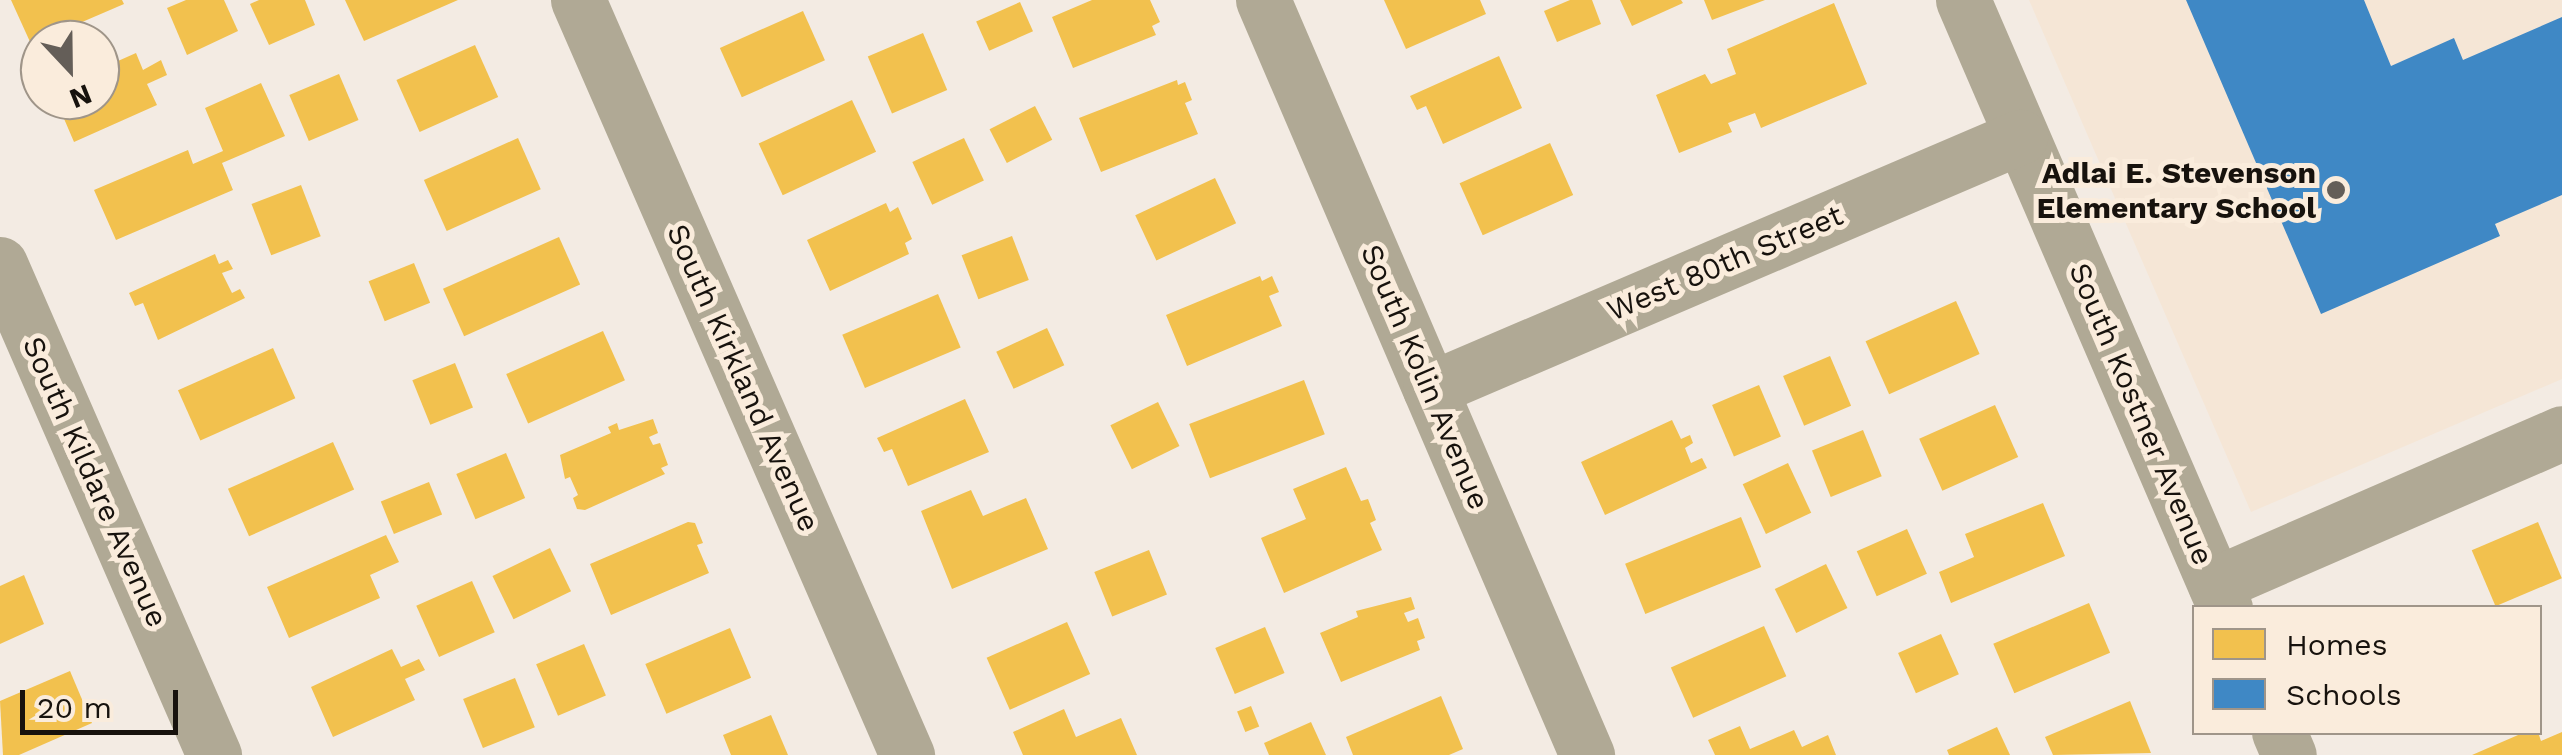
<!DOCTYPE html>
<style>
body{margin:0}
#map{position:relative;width:2562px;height:755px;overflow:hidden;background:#f3ebe3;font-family:"Work Sans",sans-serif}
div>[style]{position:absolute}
.built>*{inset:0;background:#f5e6d6}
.homes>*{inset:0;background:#f2c14e;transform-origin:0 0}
.schools>*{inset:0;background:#3f88c5}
.minor>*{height:55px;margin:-27.5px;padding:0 27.5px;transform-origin:27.5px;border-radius:27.5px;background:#b0a995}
.dots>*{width:28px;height:28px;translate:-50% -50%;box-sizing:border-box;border:5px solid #faecdc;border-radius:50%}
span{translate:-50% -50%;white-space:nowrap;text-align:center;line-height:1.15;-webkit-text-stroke:10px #faecdc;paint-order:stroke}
.poi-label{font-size:30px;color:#17120d;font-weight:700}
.right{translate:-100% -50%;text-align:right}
.street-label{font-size:30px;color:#17120d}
.legend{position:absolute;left:2192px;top:605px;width:350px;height:130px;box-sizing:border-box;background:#faecdc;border:2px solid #9f9589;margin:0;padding:12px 18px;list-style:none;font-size:30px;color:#17120d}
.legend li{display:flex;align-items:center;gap:20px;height:50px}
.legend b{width:50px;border:2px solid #9f9589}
.north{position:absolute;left:20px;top:20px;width:100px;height:100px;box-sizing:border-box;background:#faecdc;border:2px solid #9f9589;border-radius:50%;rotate:158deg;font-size:28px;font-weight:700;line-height:40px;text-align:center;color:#17120d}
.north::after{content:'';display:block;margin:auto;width:35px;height:45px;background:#645e58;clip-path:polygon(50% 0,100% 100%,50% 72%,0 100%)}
.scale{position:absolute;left:20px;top:690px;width:158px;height:45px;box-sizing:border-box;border:5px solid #17120d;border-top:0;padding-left:12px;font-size:30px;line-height:35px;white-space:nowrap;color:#17120d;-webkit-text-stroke:8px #faecdc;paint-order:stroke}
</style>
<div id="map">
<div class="built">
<div style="clip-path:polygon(2029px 0,2562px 0,2562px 379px,2251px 512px)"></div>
</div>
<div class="homes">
<div style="clip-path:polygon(11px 0,122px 0,124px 4px,31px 44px)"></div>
<div style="clip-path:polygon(186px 0,224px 0,238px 31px,187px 55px,167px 8px)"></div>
<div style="clip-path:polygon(259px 0,305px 0,315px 25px,269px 45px,250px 4px)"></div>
<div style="clip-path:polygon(345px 0,458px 0,364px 41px)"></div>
<div style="clip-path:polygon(1092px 0,1150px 0,1160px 22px,1152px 26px,1156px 35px,1073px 68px,1052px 17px)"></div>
<div style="clip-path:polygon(1384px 0,1480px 0,1486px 14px,1406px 49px)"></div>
<div style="clip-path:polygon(1570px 0,1592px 0,1601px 24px,1557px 42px,1544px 11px)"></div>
<div style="clip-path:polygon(1620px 0,1681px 0,1683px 3px,1632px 26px)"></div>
<div style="clip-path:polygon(1704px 0,1765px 0,1712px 20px)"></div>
<div style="left:1020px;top:2px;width:32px;height:48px;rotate:66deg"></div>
<div style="clip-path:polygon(1834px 3px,1867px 84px,1761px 128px,1755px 113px,1728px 123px,1732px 132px,1679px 153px,1656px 95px,1705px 74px,1711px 84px,1736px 74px,1727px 49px)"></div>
<div style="left:803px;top:11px;width:54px;height:91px;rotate:66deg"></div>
<div style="left:923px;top:33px;width:62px;height:60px;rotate:67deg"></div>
<div style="left:475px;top:45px;width:57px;height:86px;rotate:66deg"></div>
<div style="clip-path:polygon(136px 53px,143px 70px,161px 60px,167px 75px,147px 84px,157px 105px,74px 142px,56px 100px,100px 100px,100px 69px)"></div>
<div style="clip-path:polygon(1499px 56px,1522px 108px,1443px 144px,1426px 106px,1417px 110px,1410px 96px)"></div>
<div style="left:339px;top:74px;width:50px;height:54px;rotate:67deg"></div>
<div style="clip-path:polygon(1177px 80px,1178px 85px,1185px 82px,1192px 100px,1185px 103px,1198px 134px,1101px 172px,1079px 118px)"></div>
<div style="clip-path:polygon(261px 83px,285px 136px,222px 163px,233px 190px,116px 240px,94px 190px,188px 150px,193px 164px,223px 151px,205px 108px)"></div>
<div style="left:852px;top:100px;width:57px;height:103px;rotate:65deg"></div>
<div style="left:1035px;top:106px;width:38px;height:51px;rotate:63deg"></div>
<div style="left:518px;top:138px;width:56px;height:103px;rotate:66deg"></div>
<div style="left:964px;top:138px;width:47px;height:57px;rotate:65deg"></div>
<div style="left:1550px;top:143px;width:57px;height:99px;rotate:66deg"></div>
<div style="left:1215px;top:178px;width:50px;height:88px;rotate:65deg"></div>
<div style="left:301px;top:185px;width:55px;height:53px;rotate:69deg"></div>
<div style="clip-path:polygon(886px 203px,890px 212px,898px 207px,912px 239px,905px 243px,909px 254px,830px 291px,807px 240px)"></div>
<div style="left:1012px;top:236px;width:47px;height:54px;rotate:69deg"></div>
<div style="left:559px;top:237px;width:52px;height:127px;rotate:66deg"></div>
<div style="clip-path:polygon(215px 254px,219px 264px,228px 260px,233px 269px,222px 273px,232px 293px,240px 289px,245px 298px,158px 340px,143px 303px,135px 306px,129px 293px)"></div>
<div style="left:414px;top:263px;width:43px;height:49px;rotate:68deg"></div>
<div style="clip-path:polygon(1260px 276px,1262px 281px,1272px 276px,1279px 292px,1269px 296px,1282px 326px,1187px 366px,1166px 315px)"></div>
<div style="left:938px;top:294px;width:58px;height:104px;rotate:67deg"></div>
<div style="left:1956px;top:301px;width:58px;height:99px;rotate:66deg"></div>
<div style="left:1047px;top:328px;width:41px;height:56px;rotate:65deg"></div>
<div style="left:603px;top:331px;width:54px;height:106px;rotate:66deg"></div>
<div style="left:273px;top:348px;width:55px;height:104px;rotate:66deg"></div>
<div style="left:1830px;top:356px;width:54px;height:51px;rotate:67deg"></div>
<div style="left:455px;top:363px;width:48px;height:46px;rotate:68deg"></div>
<div style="left:1304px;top:380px;width:58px;height:123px;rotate:69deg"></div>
<div style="left:1759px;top:385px;width:56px;height:51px;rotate:67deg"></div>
<div style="clip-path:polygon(965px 399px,989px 452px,908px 486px,892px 449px,884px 452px,877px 438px)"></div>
<div style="left:1158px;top:402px;width:49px;height:53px;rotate:64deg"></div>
<div style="left:1995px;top:405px;width:57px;height:83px;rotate:66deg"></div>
<div style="clip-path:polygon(653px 419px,658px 433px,649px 437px,653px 445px,660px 443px,668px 465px,661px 468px,665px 474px,585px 510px,577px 509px,573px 498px,578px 495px,570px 477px,565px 479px,560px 455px,611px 433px,608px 427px,617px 423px,619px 430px)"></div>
<div style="clip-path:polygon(1672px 420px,1681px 439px,1690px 435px,1693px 443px,1685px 448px,1691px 463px,1702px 458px,1707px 468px,1605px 515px,1581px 462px)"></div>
<div style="left:1863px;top:430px;width:50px;height:55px;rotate:68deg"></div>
<div style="left:333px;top:442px;width:52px;height:115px;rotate:66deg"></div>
<div style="left:506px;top:453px;width:49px;height:54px;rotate:67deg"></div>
<div style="left:1788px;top:463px;width:55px;height:50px;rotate:65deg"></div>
<div style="clip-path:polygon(1346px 467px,1361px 501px,1368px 499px,1376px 520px,1370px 523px,1382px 550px,1284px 593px,1261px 538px,1306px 519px,1293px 489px)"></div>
<div style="left:429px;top:482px;width:35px;height:52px;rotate:68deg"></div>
<div style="clip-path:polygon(971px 490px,983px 516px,1026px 498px,1048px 549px,952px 589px,921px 511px)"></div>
<div style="clip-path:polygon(2043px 503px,2065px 556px,1951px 603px,1939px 572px,1974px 557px,1965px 534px)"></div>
<div style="left:1741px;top:517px;width:54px;height:125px;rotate:68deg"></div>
<div style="clip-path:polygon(688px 522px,695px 523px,703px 543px,697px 545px,709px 573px,611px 615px,590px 564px)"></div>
<div style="left:2538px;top:522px;width:61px;height:72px;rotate:67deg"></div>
<div style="left:1907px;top:529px;width:49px;height:55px;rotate:66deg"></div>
<div style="clip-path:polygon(386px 535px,399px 562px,370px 575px,380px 598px,289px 638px,267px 587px)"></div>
<div style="left:550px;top:548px;width:48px;height:64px;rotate:64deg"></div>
<div style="left:1149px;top:550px;width:48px;height:59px;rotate:68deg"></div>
<div style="left:1826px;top:564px;width:49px;height:57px;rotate:64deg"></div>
<div style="clip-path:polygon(24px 575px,44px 624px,0 644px,0 586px)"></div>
<div style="left:472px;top:581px;width:56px;height:61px;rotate:66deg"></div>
<div style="clip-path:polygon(1411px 597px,1415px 609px,1404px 613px,1408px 622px,1418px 618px,1425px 638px,1417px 641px,1420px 650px,1341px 682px,1320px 633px,1358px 617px,1356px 611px)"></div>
<div style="left:2089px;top:603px;width:54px;height:104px;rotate:67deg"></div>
<div style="left:1067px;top:622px;width:57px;height:88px;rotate:66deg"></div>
<div style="left:1764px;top:626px;width:55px;height:102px;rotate:66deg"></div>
<div style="left:1265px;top:627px;width:50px;height:54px;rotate:67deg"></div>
<div style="left:730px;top:628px;width:54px;height:92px;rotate:67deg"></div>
<div style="left:1941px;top:634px;width:44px;height:47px;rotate:66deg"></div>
<div style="left:584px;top:644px;width:56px;height:52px;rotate:67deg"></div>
<div style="clip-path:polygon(392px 649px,401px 667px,419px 659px,425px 670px,405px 679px,415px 700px,333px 737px,311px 687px)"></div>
<div style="clip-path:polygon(70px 671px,92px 723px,19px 755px,3px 755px,0 701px)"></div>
<div style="left:515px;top:678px;width:53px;height:56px;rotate:68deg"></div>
<div style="clip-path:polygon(1441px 696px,1463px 749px,1449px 755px,1353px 755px,1346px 737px)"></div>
<div style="clip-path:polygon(2130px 701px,2151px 753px,2053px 755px,2045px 737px)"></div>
<div style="left:1251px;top:706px;width:22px;height:15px;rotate:68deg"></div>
<div style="clip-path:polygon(1064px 709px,1076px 737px,1121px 718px,1137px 755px,1023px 755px,1013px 732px)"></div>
<div style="clip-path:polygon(771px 715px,788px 755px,731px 755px,723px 735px)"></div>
<div style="clip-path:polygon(1311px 722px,1326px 755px,1269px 755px,1264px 743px)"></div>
<div style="clip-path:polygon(1740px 726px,1750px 749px,1794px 730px,1802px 747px,1828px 735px,1836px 755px,1715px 755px,1708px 740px)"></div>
<div style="clip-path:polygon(1997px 727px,2010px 755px,1949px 755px,1947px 750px)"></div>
<div style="clip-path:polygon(2525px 732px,2538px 732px,2541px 741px,2562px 732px,2562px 755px,2472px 755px)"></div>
</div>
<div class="schools">
<div style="clip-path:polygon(2186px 0,2364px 0,2391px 66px,2454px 38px,2463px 60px,2562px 17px,2562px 195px,2495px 224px,2500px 236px,2321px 314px)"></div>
</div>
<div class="minor">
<div style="left:578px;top:0;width:824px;rotate:66.45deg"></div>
<div style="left:1263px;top:0;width:822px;rotate:66.77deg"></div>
<div style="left:1963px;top:0;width:662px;rotate:66.69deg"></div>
<div style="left:0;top:264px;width:536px;rotate:66.45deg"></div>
<div style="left:1430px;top:389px;width:642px;rotate:-23.13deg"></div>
<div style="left:2215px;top:584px;width:378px;rotate:-23.5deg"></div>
<div style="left:2279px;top:732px;width:25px;rotate:67deg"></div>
</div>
<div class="dots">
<div style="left:2336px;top:190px;background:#645e58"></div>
</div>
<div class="poi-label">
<span class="right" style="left:2316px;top:190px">Adlai E. Stevenson<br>Elementary School</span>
</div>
<div class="street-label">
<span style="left:1725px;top:263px;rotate:-23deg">West 80th Street</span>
<span style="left:1425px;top:377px;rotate:67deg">South Kolin Avenue</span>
<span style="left:743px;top:378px;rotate:66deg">South Kirkland Avenue</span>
<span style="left:2141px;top:414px;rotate:67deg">South Kostner Avenue</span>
<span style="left:95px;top:482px;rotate:66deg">South Kildare Avenue</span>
</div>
<ul class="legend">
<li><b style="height:28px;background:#f2c14e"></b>Homes</li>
<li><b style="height:28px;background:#3f88c5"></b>Schools</li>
</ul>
<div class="north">N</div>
<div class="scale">20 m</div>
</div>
